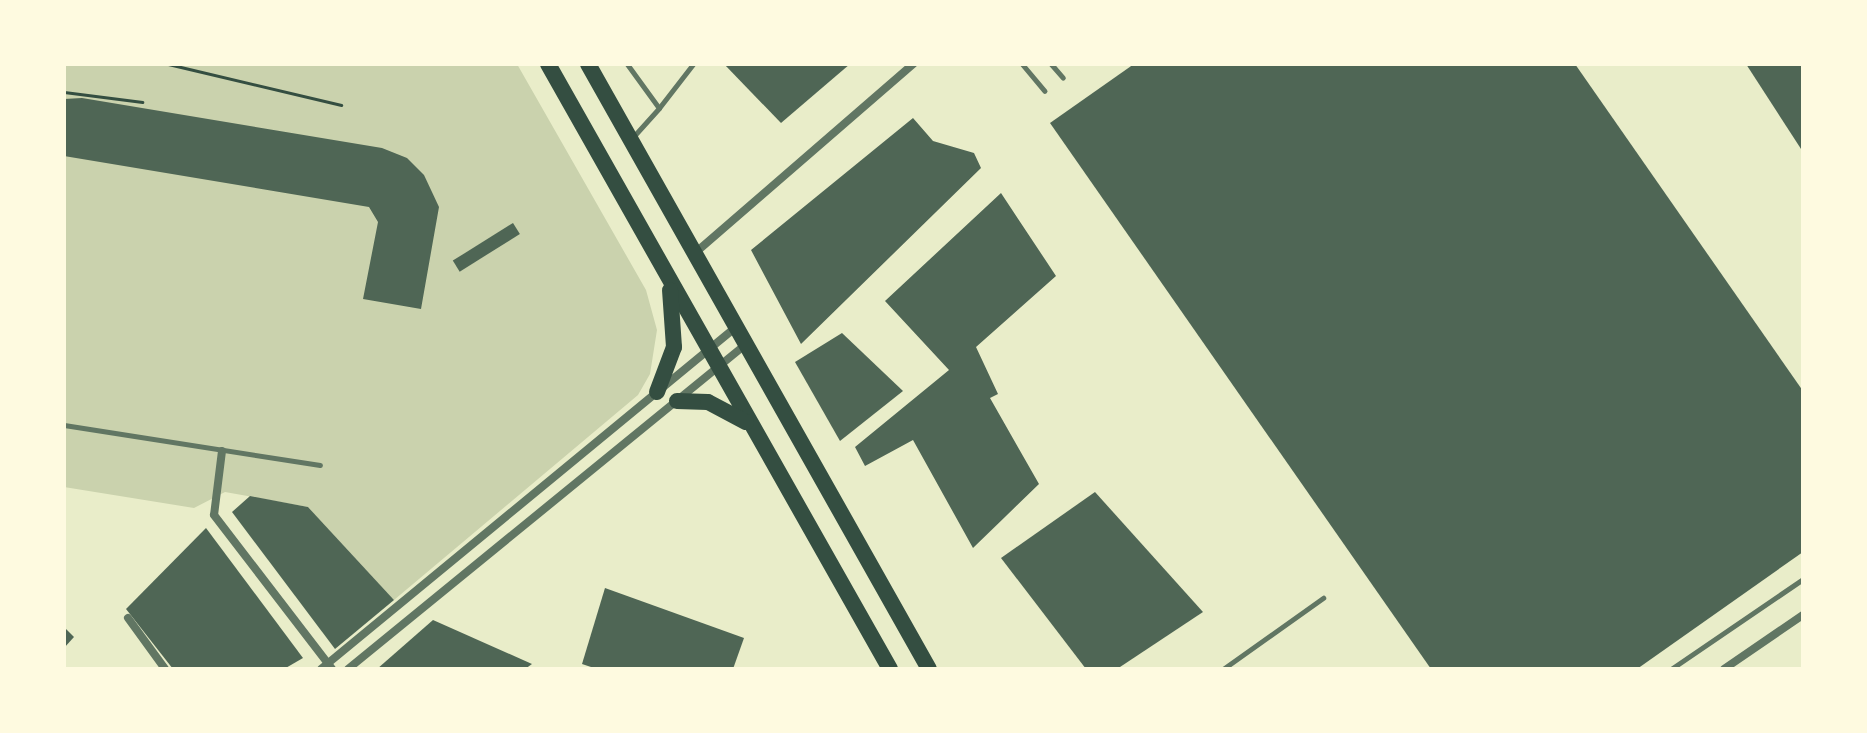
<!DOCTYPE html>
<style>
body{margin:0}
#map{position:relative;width:1867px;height:733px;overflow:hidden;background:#e9edc9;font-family:Signika,sans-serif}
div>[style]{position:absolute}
.green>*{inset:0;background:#cad2ad}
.building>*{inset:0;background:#4f6655;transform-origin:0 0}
.path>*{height:3px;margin:-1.5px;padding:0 1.5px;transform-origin:1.5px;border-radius:1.5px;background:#344e41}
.service>*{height:5px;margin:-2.5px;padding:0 2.5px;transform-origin:2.5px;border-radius:2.5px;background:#617663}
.minor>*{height:8px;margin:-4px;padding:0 4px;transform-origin:4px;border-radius:4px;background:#617663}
.primary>*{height:16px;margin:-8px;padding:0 8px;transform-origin:8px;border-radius:8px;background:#344e41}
span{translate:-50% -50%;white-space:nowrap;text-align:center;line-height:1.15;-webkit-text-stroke:8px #fefae0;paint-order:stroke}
.frame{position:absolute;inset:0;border:66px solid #fefae0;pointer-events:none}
</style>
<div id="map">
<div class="green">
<div style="clip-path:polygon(64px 64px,517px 64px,646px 290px,657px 330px,650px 374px,638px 395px,394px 600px,308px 507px,225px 492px,194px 508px,64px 487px)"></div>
</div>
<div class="building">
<div style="clip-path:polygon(724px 64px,850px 64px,781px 123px)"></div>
<div style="clip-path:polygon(1134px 64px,1575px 64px,1803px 391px,1803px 552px,1637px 669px,1431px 669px,1050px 123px)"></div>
<div style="clip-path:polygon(1746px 64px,1803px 64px,1803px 152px)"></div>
<div style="clip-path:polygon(82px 98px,382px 148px,407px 158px,424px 175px,439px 207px,421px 309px,363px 299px,378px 222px,369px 207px,64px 156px,64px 99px)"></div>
<div style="clip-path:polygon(913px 118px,933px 141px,974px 153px,981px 168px,801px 344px,751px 250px)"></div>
<div style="clip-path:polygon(1001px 193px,1056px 276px,976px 347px,998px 394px,990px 398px,1039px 484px,973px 548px,913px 440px,865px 466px,855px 447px,949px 370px,885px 301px)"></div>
<div style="left:513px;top:223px;width:13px;height:71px;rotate:58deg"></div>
<div style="clip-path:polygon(842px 333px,903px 391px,840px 441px,795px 362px)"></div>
<div style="clip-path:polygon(1095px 492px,1203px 612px,1117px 669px,1086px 669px,1001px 558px)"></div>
<div style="clip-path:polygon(250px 496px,308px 507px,394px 600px,335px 649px,232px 512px)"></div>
<div style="clip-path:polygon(206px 528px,303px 658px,284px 669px,173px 669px,126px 609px)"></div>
<div style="clip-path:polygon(605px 588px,744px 638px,733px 669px,597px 669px,582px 664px)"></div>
<div style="clip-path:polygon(433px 620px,532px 664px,525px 669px,377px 669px)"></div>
<div style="clip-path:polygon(64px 627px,74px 637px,64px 648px)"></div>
</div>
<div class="path">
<div style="left:168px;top:64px;width:178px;rotate:13.3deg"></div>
<div style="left:64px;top:92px;width:79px;rotate:7.3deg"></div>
</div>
<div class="service">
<div style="left:627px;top:64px;width:54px;rotate:54deg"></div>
<div style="left:659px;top:108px;width:56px;rotate:-52.3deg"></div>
<div style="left:1022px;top:64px;width:35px;rotate:50deg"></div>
<div style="left:1051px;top:64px;width:18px;rotate:49deg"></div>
<div style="left:633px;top:137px;width:39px;rotate:-48deg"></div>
<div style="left:64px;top:425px;width:259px;rotate:8.9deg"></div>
<div style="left:1223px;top:669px;width:123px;rotate:-35.4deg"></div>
<div style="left:1671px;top:669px;width:160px;rotate:-34.3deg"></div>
</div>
<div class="minor">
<div style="left:695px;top:253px;width:289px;rotate:-40.9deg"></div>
<div style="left:222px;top:451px;width:64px;rotate:97.1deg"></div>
<div style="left:214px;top:515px;width:194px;rotate:52.5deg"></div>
<div style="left:128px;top:618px;width:63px;rotate:54deg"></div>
<div style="left:321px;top:669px;width:538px;rotate:-39.49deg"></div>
<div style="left:348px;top:669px;width:512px;rotate:-39.22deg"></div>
<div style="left:1724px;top:669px;width:96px;rotate:-34.4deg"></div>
</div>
<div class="primary">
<div style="left:548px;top:64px;width:695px;rotate:60.52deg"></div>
<div style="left:588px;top:64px;width:694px;rotate:60.59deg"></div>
<div style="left:657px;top:392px;width:48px;rotate:-69.3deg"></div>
<div style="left:674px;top:347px;width:57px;rotate:-94deg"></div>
<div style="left:677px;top:401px;width:31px;rotate:2deg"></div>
<div style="left:708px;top:402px;width:43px;rotate:27.8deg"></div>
</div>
<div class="frame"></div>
</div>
